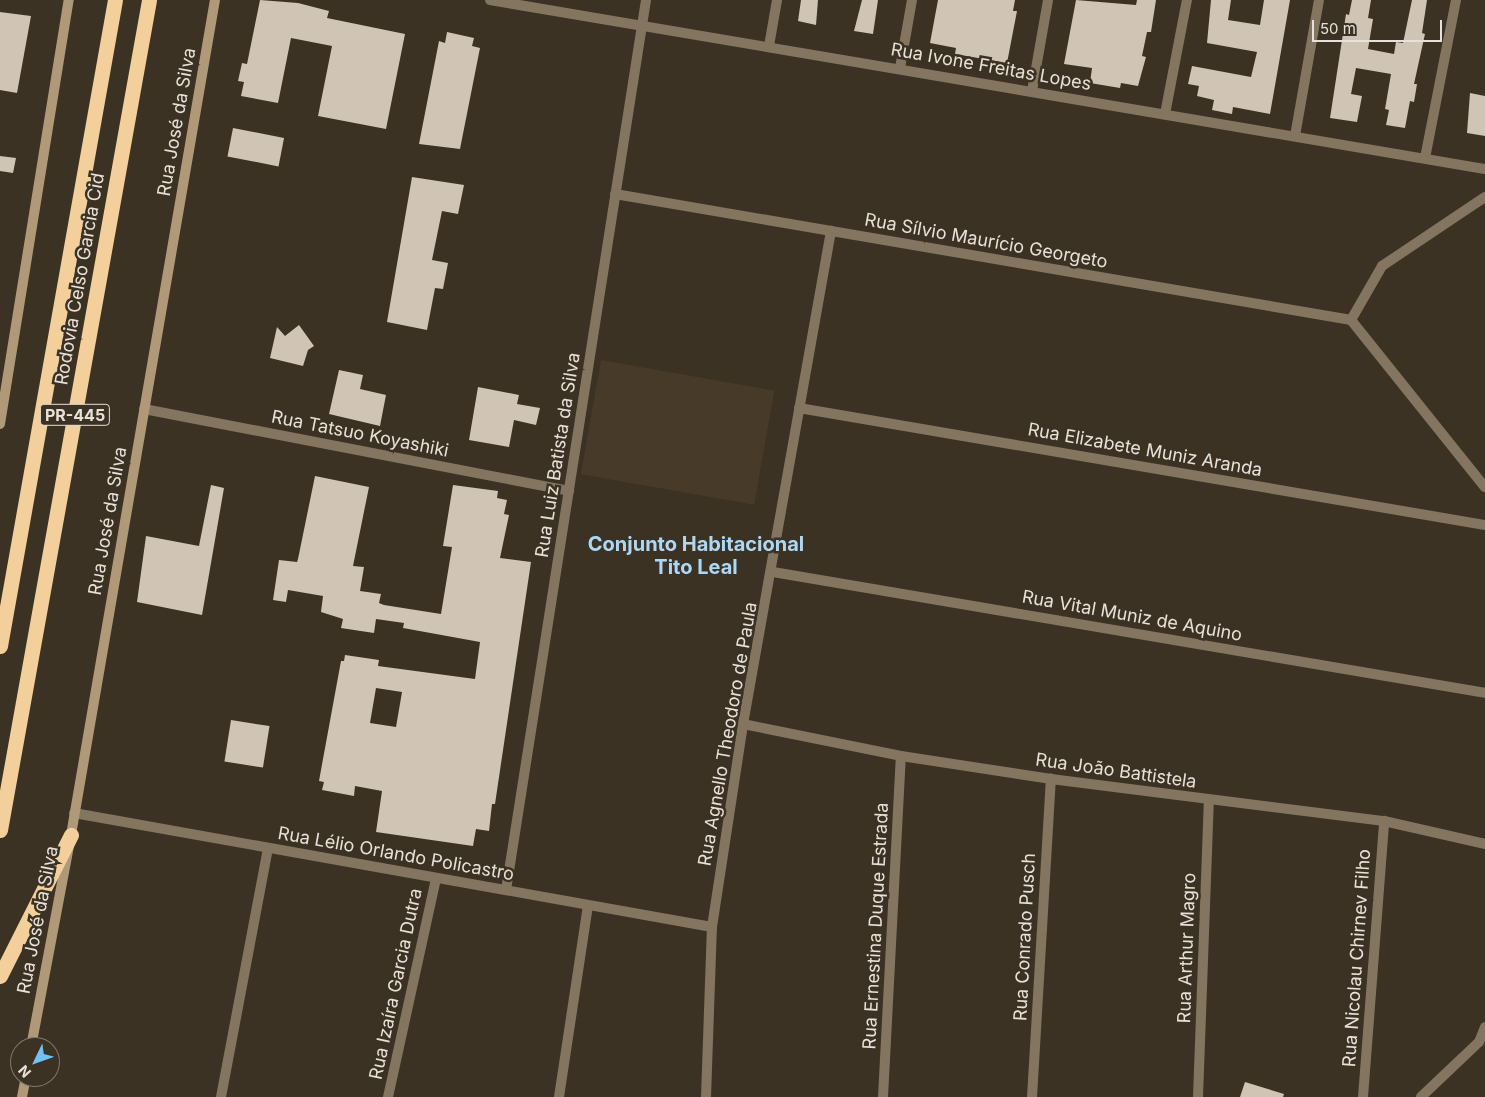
<!DOCTYPE html>
<meta charset="utf-8">
<style>
body{margin:0}
#map{position:relative;width:1485px;height:1097px;overflow:hidden;background:#3b3224;font-family:Inter,sans-serif}
div>[style]{position:absolute}
.built>*{inset:0;background:#473a28;transform-origin:0 0}
.building>*{inset:0;background:#d0c4b4;transform-origin:0 0}
.street>*{height:10px;margin:-5px;padding:0 5px;transform-origin:5px;border-radius:5px;background:#837560}
.secondary>*{height:10px;margin:-5px;padding:0 5px;transform-origin:5px;border-radius:5px;background:#b09978}
.highway>*{height:15px;margin:-7.5px;padding:0 7.5px;transform-origin:7.5px;border-radius:7.5px;background:#f2cf9b}
span{translate:-50% -50%;white-space:nowrap;text-align:center;line-height:1.15;-webkit-text-stroke:5px #3b3224;paint-order:stroke}
.shield-label span{padding:1px 4px;background:#3b3224;border:1px solid;border-radius:4px;-webkit-text-stroke-width:0}
.shield-label{font-size:16px;color:#e7e1d9;font-weight:700}
.street-label{font-size:18px;color:#e7e1d9}
.quarter-label{font-size:20px;color:#add8f5;font-weight:700}
.north{position:absolute;left:10px;top:1037px;width:50px;height:50px;box-sizing:border-box;background:#3b3224;border:1px solid #80786c;border-radius:50%;rotate:228deg;font-size:14px;font-weight:700;line-height:20px;text-align:center;color:#e7e1d9}
.north::after{content:'';display:block;margin:auto;width:18px;height:22px;background:#70c2f4;clip-path:polygon(50% 0,100% 100%,50% 72%,0 100%)}
.scale{position:absolute;left:1312px;top:20px;width:130px;height:22px;box-sizing:border-box;border:2px solid #e7e1d9;border-top:0;padding-left:6px;font-size:15px;line-height:18px;white-space:nowrap;color:#e7e1d9;-webkit-text-stroke:4px #3b3224;paint-order:stroke}
</style>
<div id="map">
<div class="built">
<div style="left:601px;top:360px;width:176px;height:116px;rotate:10deg"></div>
</div>
<div class="building">
<div style="clip-path:polygon(260px 0,298px 3px,329px 11px,327px 18px,405px 34px,386px 129px,318px 116px,332px 46px,291px 38px,278px 103px,241px 96px,244px 82px,238px 81px,242px 63px,247px 64px)"></div>
<div style="clip-path:polygon(801px 0,818px 0,816px 25px,798px 21px)"></div>
<div style="clip-path:polygon(862px 0,878px 0,873px 34px,854px 31px)"></div>
<div style="clip-path:polygon(938px 0,1015px 0,1013px 11px,1017px 11px,1007px 63px,955px 54px,956px 48px,930px 43px)"></div>
<div style="clip-path:polygon(1076px 0,1136px 5px,1137px 0,1156px 0,1151px 32px,1147px 32px,1142px 56px,1146px 57px,1138px 86px,1121px 83px,1120px 88px,1090px 83px,1092px 68px,1064px 64px)"></div>
<div style="clip-path:polygon(1211px 0,1231px 0,1228px 20px,1260px 25px,1264px 0,1290px 0,1270px 114px,1233px 107px,1232px 114px,1212px 110px,1214px 100px,1197px 96px,1199px 86px,1188px 84px,1192px 66px,1251px 77px,1257px 52px,1207px 43px)"></div>
<div style="clip-path:polygon(1352px 0,1371px 0,1368px 18px,1373px 19px,1368px 49px,1394px 54px,1396px 42px,1403px 43px,1412px 0,1427px 0,1422px 33px,1425px 34px,1414px 84px,1417px 84px,1414px 102px,1410px 101px,1405px 128px,1386px 125px,1389px 110px,1385px 109px,1391px 74px,1356px 68px,1351px 94px,1362px 96px,1357px 122px,1330px 118px,1346px 14px,1349px 15px)"></div>
<div style="clip-path:polygon(0 12px,31px 16px,17px 93px,0 90px)"></div>
<div style="clip-path:polygon(447px 32px,474px 38px,472px 46px,480px 48px,460px 149px,419px 144px,439px 41px,445px 43px)"></div>
<div style="clip-path:polygon(1470px 93px,1485px 96px,1485px 136px,1467px 133px)"></div>
<div style="left:233px;top:128px;width:52px;height:29px;rotate:11deg"></div>
<div style="clip-path:polygon(0 156px,16px 158px,13px 173px,0 171px)"></div>
<div style="clip-path:polygon(412px 177px,464px 185px,458px 214px,442px 211px,432px 260px,448px 263px,443px 289px,435px 288px,427px 330px,387px 322px)"></div>
<div style="clip-path:polygon(299px 325px,314px 346px,308px 350px,303px 366px,270px 358px,277px 327px,285px 336px)"></div>
<div style="clip-path:polygon(339px 370px,363px 375px,360px 389px,386px 395px,380px 426px,329px 414px)"></div>
<div style="clip-path:polygon(478px 387px,519px 395px,517px 404px,540px 408px,536px 425px,514px 420px,509px 447px,469px 440px)"></div>
<div style="clip-path:polygon(evenodd,315px 476px,369px 487px,353px 566px,364px 567px,360px 591px,381px 594px,379px 603px,384px 605px,441px 614px,452px 547px,443px 546px,453px 485px,498px 491px,497px 498px,507px 500px,504px 514px,509px 515px,500px 558px,531px 562px,495px 804px,492px 804px,489px 831px,476px 829px,473px 846px,376px 832px,382px 791px,355px 786px,354px 796px,322px 790px,324px 782px,319px 781px,323px 759px,341px 661px,344px 661px,345px 655px,379px 660px,378px 666px,475px 679px,480px 642px,403px 628px,404px 623px,376px 619px,374px 633px,341px 628px,343px 619px,321px 612px,323px 596px,288px 590px,286px 602px,273px 600px,279px 560px,297px 562px,298px 559px,315px 476px,376px 688px,402px 692px,396px 727px,370px 723px,376px 688px)"></div>
<div style="clip-path:polygon(211px 485px,224px 488px,202px 615px,137px 602px,146px 536px,199px 546px)"></div>
<div style="left:231px;top:720px;width:39px;height:42px;rotate:9deg"></div>
<div style="clip-path:polygon(1245px 1082px,1284px 1094px,1283px 1097px,1240px 1097px)"></div>
</div>
<div class="street">
<div style="left:490px;top:0;width:1009px;rotate:9.64deg"></div>
<div style="left:769px;top:46px;width:47px;rotate:-80.1deg"></div>
<div style="left:900px;top:68px;width:69px;rotate:-80deg"></div>
<div style="left:1032px;top:91px;width:92px;rotate:-80deg"></div>
<div style="left:1165px;top:114px;width:116px;rotate:-79.1deg"></div>
<div style="left:1295px;top:136px;width:138px;rotate:-80deg"></div>
<div style="left:1425px;top:158px;width:161px;rotate:-78.9deg"></div>
<div style="left:615px;top:194px;width:747px;rotate:9.71deg"></div>
<div style="left:1351px;top:320px;width:214px;rotate:51.3deg"></div>
<div style="left:1351px;top:320px;width:62px;rotate:-60.1deg"></div>
<div style="left:1382px;top:266px;width:124px;rotate:-33.8deg"></div>
<div style="left:799px;top:408px;width:696px;rotate:9.68deg"></div>
<div style="left:144px;top:409px;width:433px;rotate:10.9deg"></div>
<div style="left:773px;top:572px;width:722px;rotate:9.64deg"></div>
<div style="left:743px;top:724px;width:161px;rotate:11.4deg"></div>
<div style="left:901px;top:756px;width:152px;rotate:8.7deg"></div>
<div style="left:1051px;top:779px;width:336px;rotate:7.2deg"></div>
<div style="left:1384px;top:821px;width:104px;rotate:12.8deg"></div>
<div style="left:74px;top:813px;width:648px;rotate:10.13deg"></div>
<div style="left:506px;top:890px;width:901px;rotate:-81.06deg"></div>
<div style="left:221px;top:1097px;width:253px;rotate:-79.3deg"></div>
<div style="left:388px;top:1097px;width:224px;rotate:-77.6deg"></div>
<div style="left:559px;top:1097px;width:194px;rotate:-81.4deg"></div>
<div style="left:706px;top:1097px;width:170px;rotate:-88deg"></div>
<div style="left:712px;top:927px;width:205px;rotate:-81.3deg"></div>
<div style="left:743px;top:724px;width:501px;rotate:-79.88deg"></div>
<div style="left:883px;top:1097px;width:341px;rotate:-87deg"></div>
<div style="left:1032px;top:1097px;width:319px;rotate:-86.6deg"></div>
<div style="left:1198px;top:1097px;width:296px;rotate:-87.9deg"></div>
<div style="left:1363px;top:1097px;width:277px;rotate:-85.6deg"></div>
<div style="left:1421px;top:1097px;width:80px;rotate:-43.5deg"></div>
<div style="left:1479px;top:1042px;width:16px;rotate:-68deg"></div>
</div>
<div class="secondary">
<div style="left:0;top:424px;width:430px;rotate:-80.8deg"></div>
<div style="left:31px;top:1047px;width:216px;rotate:-79.3deg"></div>
<div style="left:71px;top:835px;width:847px;rotate:-80.22deg"></div>
<div style="left:22px;top:1097px;width:20px;rotate:-79deg"></div>
</div>
<div class="highway">
<div style="left:0;top:646px;width:656px;rotate:-79.91deg"></div>
<div style="left:0;top:830px;width:843px;rotate:-79.82deg"></div>
<div style="left:0;top:976px;width:158px;rotate:-63.3deg"></div>
</div>
<div class="shield-label">
<span style="left:75px;top:415px">PR-445</span>
</div>
<div class="street-label">
<span style="left:991px;top:67px;rotate:10deg">Rua Ivone Freitas Lopes</span>
<span style="left:177px;top:122px;rotate:-80deg">Rua José da Silva</span>
<span style="left:986px;top:241px;rotate:10deg">Rua Sílvio Maurício Georgeto</span>
<span style="left:80px;top:279px;rotate:-80deg">Rodovia Celso Garcia Cid</span>
<span style="left:360px;top:434px;rotate:11deg">Rua Tatsuo Koyashiki</span>
<span style="left:1145px;top:450px;rotate:10deg">Rua Elizabete Muniz Aranda</span>
<span style="left:558px;top:455px;rotate:-81deg">Rua Luiz Batista da Silva</span>
<span style="left:108px;top:521px;rotate:-80deg">Rua José da Silva</span>
<span style="left:1132px;top:616px;rotate:10deg">Rua Vital Muniz de Aquino</span>
<span style="left:728px;top:734px;rotate:-80deg">Rua Agnello Theodoro de Paula</span>
<span style="left:1116px;top:771px;rotate:8deg">Rua João Battistela</span>
<span style="left:396px;top:854px;rotate:10deg">Rua Lélio Orlando Policastro</span>
<span style="left:38px;top:920px;rotate:-79deg">Rua José da Silva</span>
<span style="left:876px;top:926px;rotate:-87deg">Rua Ernestina Duque Estrada</span>
<span style="left:1025px;top:937px;rotate:-87deg">Rua Conrado Pusch</span>
<span style="left:1187px;top:948px;rotate:-88deg">Rua Arthur Magro</span>
<span style="left:1357px;top:958px;rotate:-86deg">Rua Nicolau Chirnev Filho</span>
<span style="left:396px;top:984px;rotate:-78deg">Rua Izaíra Garcia Dutra</span>
</div>
<div class="quarter-label">
<span style="left:696px;top:556px">Conjunto Habitacional<br>Tito Leal</span>
</div>
<div class="north">N</div>
<div class="scale">50 m</div>
</div>
